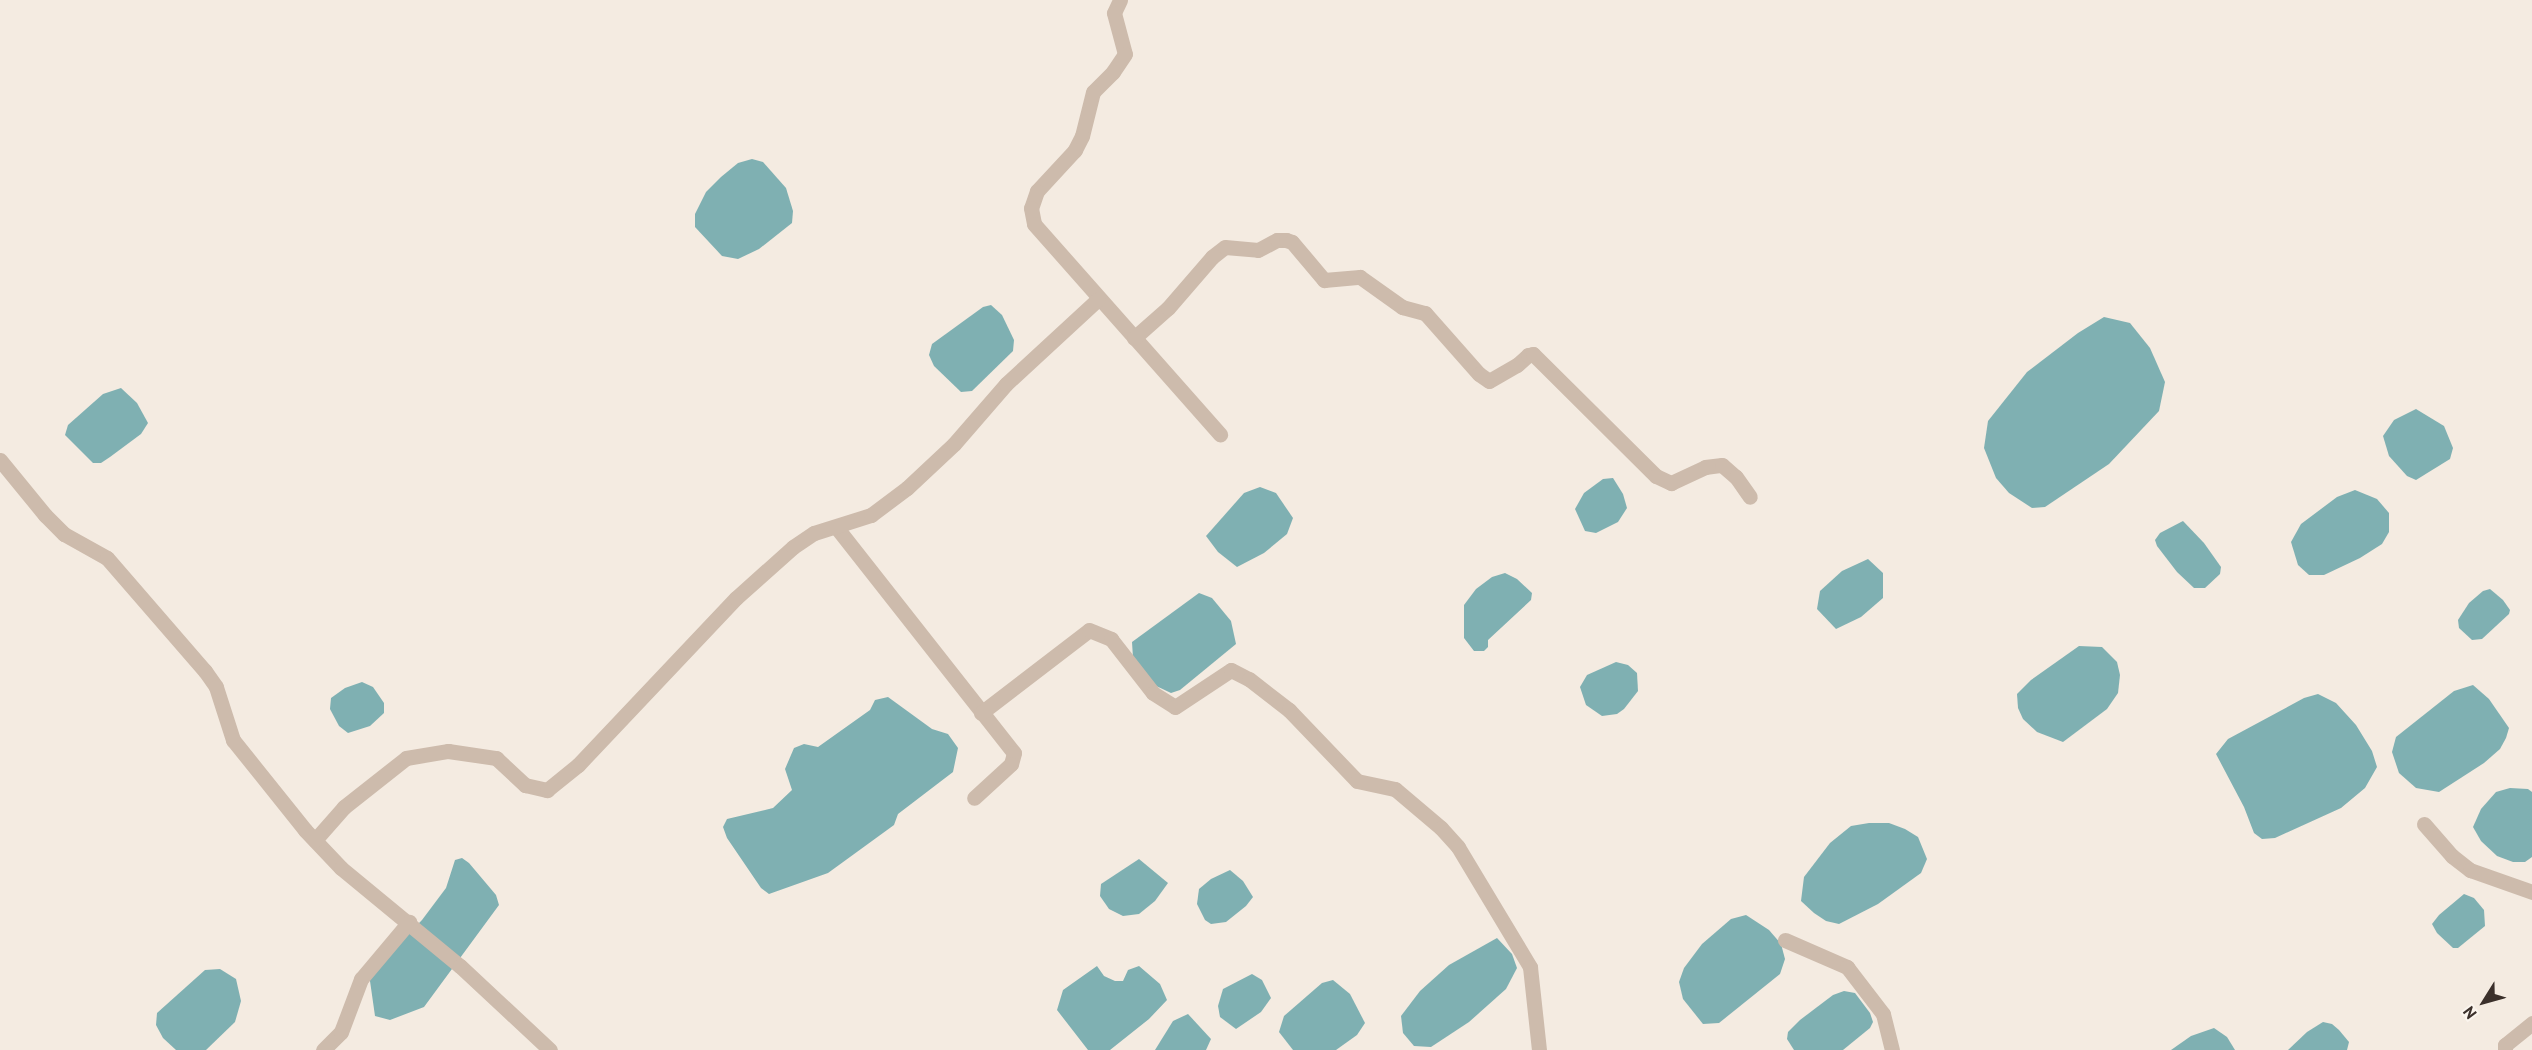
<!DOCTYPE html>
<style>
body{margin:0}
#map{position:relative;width:2532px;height:1050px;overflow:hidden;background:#f4ebe1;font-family:"PT Sans",sans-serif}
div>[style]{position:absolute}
.water>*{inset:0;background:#7fb0b2}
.minor>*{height:15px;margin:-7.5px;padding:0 7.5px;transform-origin:7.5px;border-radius:7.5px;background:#cdbbac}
span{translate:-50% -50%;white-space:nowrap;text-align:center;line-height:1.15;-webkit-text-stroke:4.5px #fbf5ee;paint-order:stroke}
.north{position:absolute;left:2454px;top:972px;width:60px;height:60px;-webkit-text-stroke:4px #fbf5ee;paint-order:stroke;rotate:233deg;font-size:16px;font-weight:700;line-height:24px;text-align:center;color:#3b302b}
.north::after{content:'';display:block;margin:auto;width:21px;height:27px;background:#3b302b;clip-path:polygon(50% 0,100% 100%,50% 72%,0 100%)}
</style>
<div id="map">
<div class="water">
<div style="clip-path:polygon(752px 159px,763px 162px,786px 188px,793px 211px,792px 223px,759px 249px,738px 259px,722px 256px,695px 227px,695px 214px,706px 192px,721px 177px,738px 163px)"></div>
<div style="clip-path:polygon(991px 305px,1002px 315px,1014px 340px,1013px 351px,972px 391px,961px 392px,934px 366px,929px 355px,932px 344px,983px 307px)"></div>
<div style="clip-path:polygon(2104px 317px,2130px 323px,2150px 348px,2165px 382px,2159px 411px,2109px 464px,2045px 507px,2032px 508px,2009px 493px,1996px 478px,1984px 448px,1988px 421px,2027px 372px,2078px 333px)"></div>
<div style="clip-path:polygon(121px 388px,137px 403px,148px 423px,141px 434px,110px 457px,101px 463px,93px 463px,65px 435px,68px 425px,103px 394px)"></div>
<div style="clip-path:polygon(2416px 409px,2444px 426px,2453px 448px,2450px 459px,2416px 480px,2407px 476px,2389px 456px,2383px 436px,2394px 420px)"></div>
<div style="clip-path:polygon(1613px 478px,1623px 494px,1627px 508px,1618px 522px,1596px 533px,1585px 531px,1575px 509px,1584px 493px,1603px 479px)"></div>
<div style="clip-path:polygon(1260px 487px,1276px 493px,1293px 518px,1287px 534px,1264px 553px,1237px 567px,1218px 552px,1206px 536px,1244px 493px)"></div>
<div style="clip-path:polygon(2355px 490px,2377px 499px,2389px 513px,2389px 532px,2382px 544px,2360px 558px,2324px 575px,2309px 575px,2298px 565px,2291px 542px,2301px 524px,2337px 497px)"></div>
<div style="clip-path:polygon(2183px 521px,2204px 543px,2221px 567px,2220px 574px,2205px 588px,2194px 588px,2177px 572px,2157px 546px,2155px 540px,2160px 533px)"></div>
<div style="clip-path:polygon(1868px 559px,1883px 573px,1883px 598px,1861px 617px,1836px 629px,1817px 609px,1820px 591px,1842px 571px)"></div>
<div style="clip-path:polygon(1505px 573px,1517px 579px,1532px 593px,1531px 600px,1488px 640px,1488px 647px,1484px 651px,1474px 651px,1464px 638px,1464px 605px,1476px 589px,1492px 577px)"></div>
<div style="clip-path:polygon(2490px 589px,2503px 600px,2510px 610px,2509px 614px,2482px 639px,2472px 640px,2459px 628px,2458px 620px,2469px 603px,2483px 591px)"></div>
<div style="clip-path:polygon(1199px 593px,1212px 598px,1231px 621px,1236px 644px,1180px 690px,1171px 693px,1152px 684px,1133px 658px,1132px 642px)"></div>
<div style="clip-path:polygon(2079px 646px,2102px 647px,2117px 662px,2120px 675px,2118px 693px,2107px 709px,2063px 742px,2037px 732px,2023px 719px,2018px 708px,2017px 694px,2031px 680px)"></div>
<div style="clip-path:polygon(1616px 662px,1628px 665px,1637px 673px,1638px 691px,1624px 709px,1617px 714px,1602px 716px,1586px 705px,1580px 687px,1587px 675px)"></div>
<div style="clip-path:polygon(362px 682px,373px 687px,384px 703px,384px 713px,370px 726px,348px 733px,339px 726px,330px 709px,331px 698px,345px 688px)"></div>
<div style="clip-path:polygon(2473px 685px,2489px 699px,2509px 728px,2506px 738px,2500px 749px,2484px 763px,2439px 792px,2416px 788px,2399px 773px,2392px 752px,2396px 737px,2454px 691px)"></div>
<div style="clip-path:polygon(2318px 694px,2336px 703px,2356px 725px,2372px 751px,2377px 767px,2365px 788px,2341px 808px,2275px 838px,2262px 839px,2254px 833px,2244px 807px,2216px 754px,2228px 739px,2304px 698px)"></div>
<div style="clip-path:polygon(888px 697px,932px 729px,948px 734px,958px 748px,953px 772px,898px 814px,894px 825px,828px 873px,769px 894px,761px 888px,727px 838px,723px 827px,727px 819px,773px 808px,792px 790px,785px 769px,794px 748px,804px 744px,818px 747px,870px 710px,875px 700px)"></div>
<div style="clip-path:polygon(2510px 788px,2528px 789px,2532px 792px,2532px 857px,2525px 862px,2513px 862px,2497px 856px,2481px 841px,2473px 827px,2481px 809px,2496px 792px)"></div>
<div style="clip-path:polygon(1869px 823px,1889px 823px,1905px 829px,1918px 837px,1927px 859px,1921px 873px,1878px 904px,1839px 924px,1826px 921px,1814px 913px,1801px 901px,1804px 877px,1830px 843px,1851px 826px)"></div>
<div style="clip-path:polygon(462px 858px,469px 863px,496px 895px,499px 905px,424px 1007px,390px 1020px,375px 1016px,369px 974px,422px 920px,446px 888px,455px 860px)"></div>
<div style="clip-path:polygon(1139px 859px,1168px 883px,1155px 901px,1139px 914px,1123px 916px,1109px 909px,1100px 896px,1101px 884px)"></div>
<div style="clip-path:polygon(1230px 870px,1243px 881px,1253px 897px,1246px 906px,1226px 922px,1211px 924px,1205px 920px,1197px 904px,1199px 889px,1211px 879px)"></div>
<div style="clip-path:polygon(2464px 894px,2474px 898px,2484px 910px,2485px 926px,2458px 948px,2453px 948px,2437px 933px,2432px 924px,2439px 915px)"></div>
<div style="clip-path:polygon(1746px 915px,1769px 930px,1781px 944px,1785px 959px,1780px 974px,1719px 1023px,1703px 1024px,1683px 999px,1679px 982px,1684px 968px,1702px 944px,1731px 919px)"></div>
<div style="clip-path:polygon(1497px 938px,1512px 954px,1517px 968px,1506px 989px,1469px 1022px,1431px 1047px,1414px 1046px,1403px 1033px,1401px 1016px,1420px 991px,1449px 965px)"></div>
<div style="clip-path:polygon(1097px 966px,1104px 976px,1115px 981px,1123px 981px,1128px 970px,1139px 966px,1160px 984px,1167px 1000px,1149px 1019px,1110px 1050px,1088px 1050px,1057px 1010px,1063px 990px)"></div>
<div style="clip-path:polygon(220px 969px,236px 979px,241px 1001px,235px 1022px,206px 1050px,176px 1050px,163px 1038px,156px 1025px,157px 1013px,205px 970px)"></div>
<div style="clip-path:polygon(1252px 974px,1262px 980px,1271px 998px,1261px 1012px,1236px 1029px,1220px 1017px,1218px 1006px,1223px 989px)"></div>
<div style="clip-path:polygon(1333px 980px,1350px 994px,1365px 1023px,1357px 1035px,1336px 1050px,1293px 1050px,1279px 1032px,1284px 1016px,1322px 983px)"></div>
<div style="clip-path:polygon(1844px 991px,1855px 993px,1870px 1013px,1873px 1022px,1870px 1028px,1843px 1050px,1794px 1050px,1787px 1039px,1788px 1032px,1800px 1020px,1833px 995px)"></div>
<div style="clip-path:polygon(1188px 1014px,1211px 1039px,1206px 1050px,1155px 1050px,1173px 1021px)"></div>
<div style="clip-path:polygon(2323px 1022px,2332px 1024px,2339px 1030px,2349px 1042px,2347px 1050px,2288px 1050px,2307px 1032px)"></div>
<div style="clip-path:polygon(2214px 1028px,2227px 1037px,2235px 1050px,2171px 1050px,2191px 1036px)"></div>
</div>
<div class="minor">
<div style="left:1120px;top:0;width:14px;rotate:115deg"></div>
<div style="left:1114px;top:13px;width:42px;rotate:75deg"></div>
<div style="left:1125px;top:54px;width:22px;rotate:124deg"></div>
<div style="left:1113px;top:72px;width:28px;rotate:135deg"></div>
<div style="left:1093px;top:92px;width:45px;rotate:104deg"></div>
<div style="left:1082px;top:136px;width:16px;rotate:117deg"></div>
<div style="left:1075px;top:150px;width:56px;rotate:132.8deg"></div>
<div style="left:1037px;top:191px;width:18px;rotate:109deg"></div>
<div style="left:1031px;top:208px;width:16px;rotate:79deg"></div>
<div style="left:1034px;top:224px;width:281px;rotate:48.5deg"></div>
<div style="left:1134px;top:338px;width:45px;rotate:-41.4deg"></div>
<div style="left:1168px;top:308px;width:67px;rotate:-49.2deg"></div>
<div style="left:1212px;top:257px;width:16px;rotate:-38deg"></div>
<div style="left:1225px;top:247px;width:33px;rotate:5deg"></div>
<div style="left:1258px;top:250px;width:21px;rotate:-28deg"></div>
<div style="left:1277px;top:240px;width:9px"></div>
<div style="left:1286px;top:240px;width:6px;rotate:18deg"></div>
<div style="left:1292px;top:242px;width:50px;rotate:49.9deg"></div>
<div style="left:1324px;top:280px;width:36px;rotate:-5deg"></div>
<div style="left:1360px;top:277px;width:52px;rotate:35.5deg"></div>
<div style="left:1402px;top:307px;width:24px;rotate:15deg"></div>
<div style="left:1425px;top:313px;width:81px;rotate:48.5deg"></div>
<div style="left:1479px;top:374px;width:12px;rotate:35deg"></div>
<div style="left:1489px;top:381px;width:32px;rotate:-30deg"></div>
<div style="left:1517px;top:365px;width:15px;rotate:-42deg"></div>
<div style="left:1528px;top:355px;width:5px;rotate:-11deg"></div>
<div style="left:1533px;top:354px;width:173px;rotate:44.8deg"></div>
<div style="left:1656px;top:476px;width:17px;rotate:25deg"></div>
<div style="left:1671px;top:483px;width:38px;rotate:-25deg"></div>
<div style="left:1705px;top:467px;width:17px;rotate:-7deg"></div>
<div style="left:1722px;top:465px;width:18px;rotate:41deg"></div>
<div style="left:1736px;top:477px;width:24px;rotate:55deg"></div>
<div style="left:0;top:460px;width:71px;rotate:50.7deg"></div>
<div style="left:45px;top:515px;width:27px;rotate:45deg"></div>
<div style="left:64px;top:534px;width:49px;rotate:29.2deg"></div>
<div style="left:107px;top:558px;width:150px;rotate:49.1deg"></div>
<div style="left:205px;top:671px;width:19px;rotate:55deg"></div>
<div style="left:216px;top:687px;width:56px;rotate:72.2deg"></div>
<div style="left:233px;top:740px;width:115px;rotate:51.3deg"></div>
<div style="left:305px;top:830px;width:52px;rotate:46.5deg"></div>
<div style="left:341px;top:868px;width:154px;rotate:39.5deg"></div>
<div style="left:460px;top:966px;width:123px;rotate:43deg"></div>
<div style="left:837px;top:528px;width:286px;rotate:51.8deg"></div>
<div style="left:1014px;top:753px;width:11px;rotate:105deg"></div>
<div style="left:1011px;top:764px;width:50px;rotate:137.4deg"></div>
<div style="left:981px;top:713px;width:136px;rotate:-37.5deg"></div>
<div style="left:1089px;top:630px;width:24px;rotate:22deg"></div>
<div style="left:1111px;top:639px;width:68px;rotate:52.1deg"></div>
<div style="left:1153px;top:693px;width:26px;rotate:32deg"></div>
<div style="left:1175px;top:707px;width:67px;rotate:-33.5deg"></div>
<div style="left:1231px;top:670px;width:20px;rotate:27deg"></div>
<div style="left:1249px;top:679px;width:51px;rotate:37.8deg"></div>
<div style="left:1289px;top:710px;width:98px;rotate:46.2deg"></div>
<div style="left:1357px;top:781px;width:39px;rotate:12deg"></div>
<div style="left:1395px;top:789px;width:60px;rotate:40.3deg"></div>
<div style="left:1441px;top:828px;width:25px;rotate:48deg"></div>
<div style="left:1458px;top:847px;width:140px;rotate:59deg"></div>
<div style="left:1530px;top:967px;width:83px;rotate:83.8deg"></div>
<div style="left:2424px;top:824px;width:43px;rotate:48.8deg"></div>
<div style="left:2452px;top:856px;width:23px;rotate:38deg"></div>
<div style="left:2470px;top:870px;width:66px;rotate:19.5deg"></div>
<div style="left:315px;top:840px;width:44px;rotate:-48.7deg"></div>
<div style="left:344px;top:807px;width:79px;rotate:-38.3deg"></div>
<div style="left:406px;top:758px;width:43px;rotate:-9.5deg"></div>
<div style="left:448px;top:751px;width:49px;rotate:8.3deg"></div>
<div style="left:496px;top:758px;width:40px;rotate:43deg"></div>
<div style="left:525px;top:785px;width:23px;rotate:13deg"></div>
<div style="left:547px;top:790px;width:40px;rotate:-39deg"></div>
<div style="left:578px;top:765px;width:230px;rotate:-46.6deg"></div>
<div style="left:736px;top:598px;width:76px;rotate:-41.8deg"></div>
<div style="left:793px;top:547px;width:25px;rotate:-34deg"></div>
<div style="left:814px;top:533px;width:60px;rotate:-17.5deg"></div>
<div style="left:871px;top:515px;width:45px;rotate:-36.9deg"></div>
<div style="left:907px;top:488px;width:64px;rotate:-43.1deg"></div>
<div style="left:954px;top:444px;width:79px;rotate:-49.1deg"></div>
<div style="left:1006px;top:384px;width:125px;rotate:-42.7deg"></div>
<div style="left:1785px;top:940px;width:68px;rotate:23.5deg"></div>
<div style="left:1847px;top:967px;width:59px;rotate:52.5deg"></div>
<div style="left:1883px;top:1014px;width:37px;rotate:76deg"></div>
<div style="left:323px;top:1050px;width:25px;rotate:-45deg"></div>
<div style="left:341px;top:1032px;width:57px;rotate:-69.3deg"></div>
<div style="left:361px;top:979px;width:75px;rotate:-49.9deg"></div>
<div style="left:2505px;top:1050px;width:5px;rotate:-90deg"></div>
<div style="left:2505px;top:1045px;width:35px;rotate:-39deg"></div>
</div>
<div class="north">N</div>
</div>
